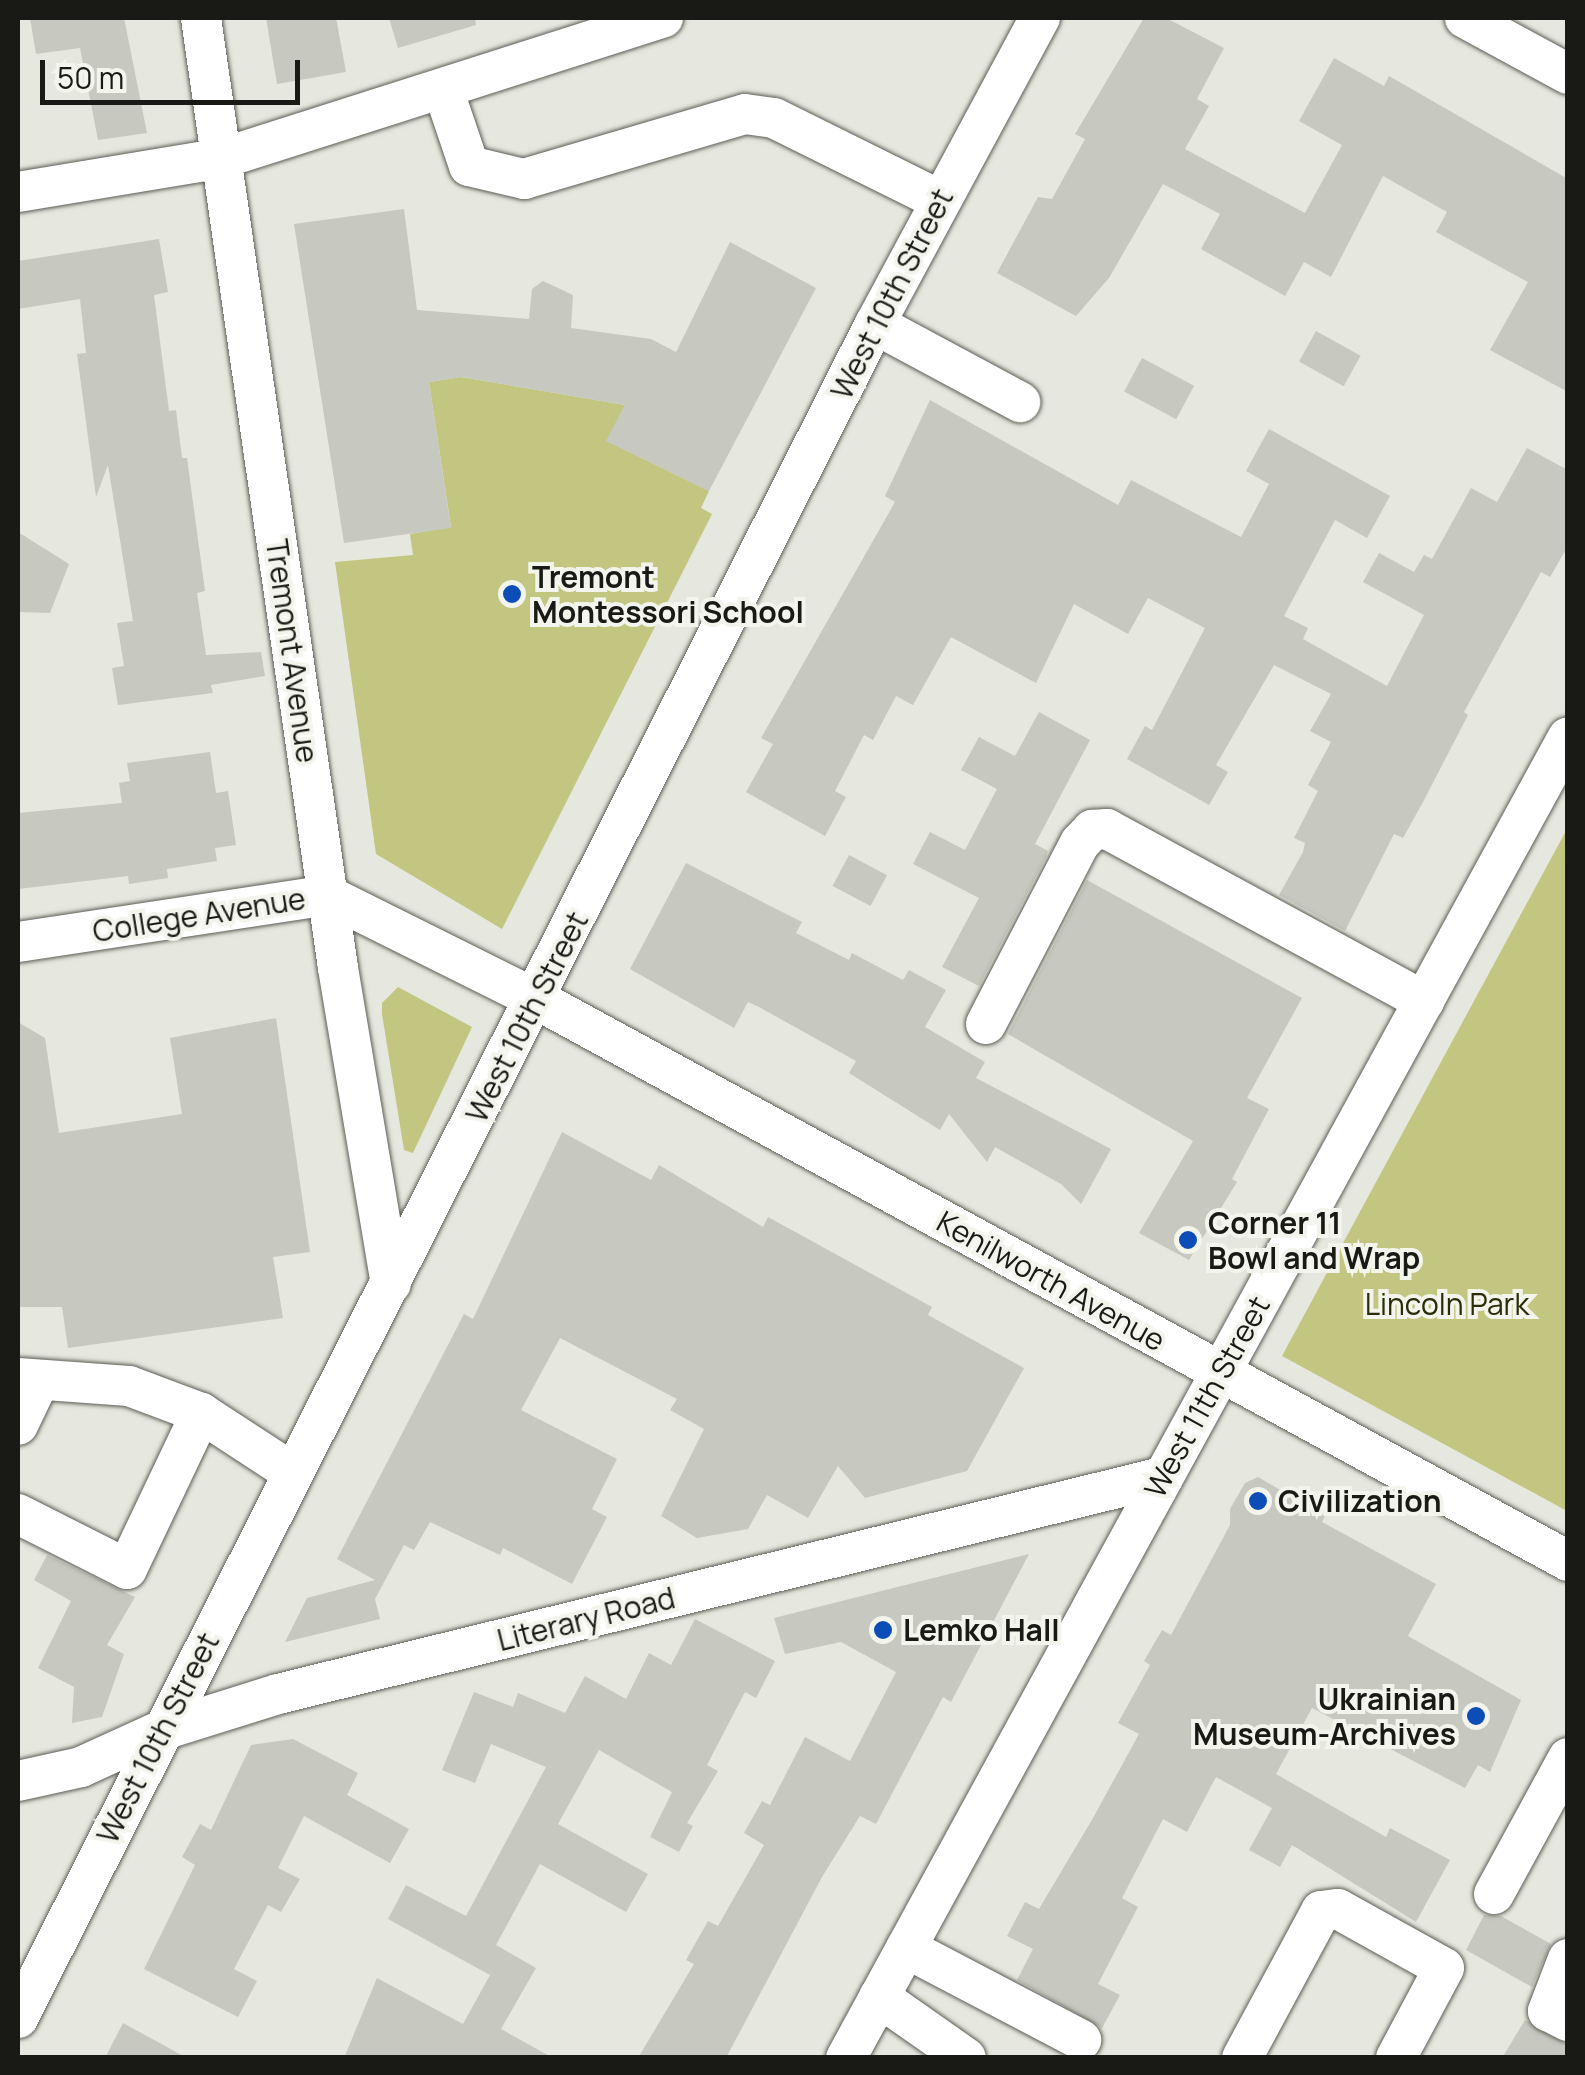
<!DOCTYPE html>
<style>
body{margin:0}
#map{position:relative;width:1585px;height:2075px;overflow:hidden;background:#e6e7de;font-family:Manrope,sans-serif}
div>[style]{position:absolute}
.green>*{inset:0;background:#c2c680}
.building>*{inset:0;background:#c7c8bf;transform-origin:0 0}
.roads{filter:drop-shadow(0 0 2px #5d5e56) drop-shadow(0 0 2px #5d5e56)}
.minor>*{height:40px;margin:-20px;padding:0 20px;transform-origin:20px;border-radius:20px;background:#fff}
.dots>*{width:28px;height:28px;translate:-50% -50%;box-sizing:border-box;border:5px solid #f3f4eb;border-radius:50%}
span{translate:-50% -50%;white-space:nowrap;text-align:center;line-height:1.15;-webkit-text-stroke:8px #f3f4eb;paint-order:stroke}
.street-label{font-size:30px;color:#191916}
.poi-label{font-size:30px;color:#191916;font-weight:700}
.left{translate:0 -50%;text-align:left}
.right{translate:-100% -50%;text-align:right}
.park-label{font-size:30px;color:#2b2c09}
.frame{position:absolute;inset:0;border:20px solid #191916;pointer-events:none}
.scale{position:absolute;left:40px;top:60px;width:260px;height:45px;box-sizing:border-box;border:5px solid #191916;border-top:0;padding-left:12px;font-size:30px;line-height:35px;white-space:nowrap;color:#191916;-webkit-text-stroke:8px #f3f4eb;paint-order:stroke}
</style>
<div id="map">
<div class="green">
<div style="clip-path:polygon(461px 377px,625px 405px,607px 441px,709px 491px,701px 508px,712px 514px,502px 929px,376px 854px,335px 562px,413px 555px,410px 534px,451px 527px,429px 382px)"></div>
<div style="clip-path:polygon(1567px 829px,1567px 1511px,1282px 1356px)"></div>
<div style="clip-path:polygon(398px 987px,472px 1027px,413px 1153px,404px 1150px,382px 1014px,382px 1003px)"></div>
</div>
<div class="building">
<div style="clip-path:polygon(30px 18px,124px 18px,147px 133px,98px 140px,80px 48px,36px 54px)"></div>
<div style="clip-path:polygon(266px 18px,336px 18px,346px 72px,277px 84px)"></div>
<div style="clip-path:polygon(389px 18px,475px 18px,476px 25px,398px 48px)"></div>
<div style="clip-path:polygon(1144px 18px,1166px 18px,1224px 48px,1197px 99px,1209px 106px,1185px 149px,1305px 213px,1342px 145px,1299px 121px,1334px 58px,1384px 86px,1389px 76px,1568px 179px,1568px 392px,1490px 350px,1528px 282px,1436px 232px,1447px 212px,1383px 176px,1331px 277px,1304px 262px,1285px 296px,1201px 249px,1220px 214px,1163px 184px,1109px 278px,1076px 316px,997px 273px,1038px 197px,1052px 199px,1085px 139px,1075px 134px)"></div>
<div style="clip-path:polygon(404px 209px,417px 310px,529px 319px,532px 289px,543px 281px,573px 295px,571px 328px,651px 339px,676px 352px,730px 242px,816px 288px,709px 491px,606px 441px,625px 405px,462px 377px,429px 382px,451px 528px,344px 543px,294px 224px)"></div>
<div style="clip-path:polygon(159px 239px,168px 292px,154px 295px,169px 411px,176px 410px,182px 458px,187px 458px,205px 591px,197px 593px,206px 655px,261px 652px,265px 676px,211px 685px,213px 693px,118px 705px,112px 668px,124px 666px,117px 623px,133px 621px,108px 465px,96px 497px,77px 354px,86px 353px,80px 299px,18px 309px,18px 261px)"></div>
<div style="left:1316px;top:331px;width:51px;height:35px;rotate:29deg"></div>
<div style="left:1142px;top:358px;width:59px;height:38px;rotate:28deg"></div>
<div style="clip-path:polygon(930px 400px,1118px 505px,1131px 480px,1241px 537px,1269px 484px,1246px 471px,1269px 429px,1390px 496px,1367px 538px,1335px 520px,1284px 616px,1308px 628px,1303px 639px,1387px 686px,1424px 615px,1363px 582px,1379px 553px,1414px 572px,1424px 555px,1432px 559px,1471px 488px,1497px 502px,1527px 448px,1568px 470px,1568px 546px,1550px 577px,1541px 572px,1464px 712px,1468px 715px,1423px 802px,1403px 838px,1394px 834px,1345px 931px,1279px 895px,1303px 852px,1305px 843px,1294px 838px,1318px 791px,1308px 785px,1331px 742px,1310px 731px,1331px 694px,1274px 665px,1216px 765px,1228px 772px,1209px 805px,1127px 759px,1145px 726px,1152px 730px,1205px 628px,1148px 598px,1128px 634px,1074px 604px,1036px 683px,951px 637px,913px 705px,896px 696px,873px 740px,864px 735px,835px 791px,846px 797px,825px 836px,746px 792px,773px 744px,761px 738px,895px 502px,885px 496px)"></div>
<div style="clip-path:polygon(18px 532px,69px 564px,50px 613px,18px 612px)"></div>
<div style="clip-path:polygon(1039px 712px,1090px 740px,1035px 844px,1048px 851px,1046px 857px,979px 986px,942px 967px,979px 898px,913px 864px,930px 832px,965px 850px,997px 789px,961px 770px,979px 737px,1015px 756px)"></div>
<div style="clip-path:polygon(210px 752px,216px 793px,228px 791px,236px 845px,215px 848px,217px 861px,167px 869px,168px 878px,129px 884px,128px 876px,18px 889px,18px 813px,122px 803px,119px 783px,130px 781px,127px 763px)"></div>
<div style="left:849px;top:855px;width:43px;height:35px;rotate:28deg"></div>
<div style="clip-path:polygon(686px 863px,802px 922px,796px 933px,849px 960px,852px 953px,903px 980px,909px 970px,946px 990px,925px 1027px,985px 1062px,976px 1078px,1111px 1149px,1081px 1204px,1061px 1184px,995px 1147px,987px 1162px,949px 1114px,940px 1130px,849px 1073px,856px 1061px,759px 1007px,748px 1002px,734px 1028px,630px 969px)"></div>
<div style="clip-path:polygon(1087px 880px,1302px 998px,1247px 1098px,1269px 1109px,1232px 1179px,1237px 1182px,1189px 1260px,1139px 1233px,1193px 1141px,1008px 1034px)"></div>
<div style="clip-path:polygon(276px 1018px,310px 1252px,273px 1257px,283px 1318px,68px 1348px,62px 1307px,18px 1307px,18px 1022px,45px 1038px,59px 1133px,182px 1114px,170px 1038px)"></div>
<div style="clip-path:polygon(562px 1132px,651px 1180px,659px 1165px,763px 1227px,768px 1217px,932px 1307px,928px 1315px,1024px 1368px,967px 1471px,865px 1498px,838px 1466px,808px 1518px,767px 1495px,748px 1529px,697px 1538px,661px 1516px,704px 1429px,670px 1410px,677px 1399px,560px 1338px,521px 1410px,617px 1459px,592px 1509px,607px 1517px,572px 1584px,503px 1548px,500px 1555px,430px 1522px,414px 1550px,404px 1545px,375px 1599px,380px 1619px,285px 1642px,307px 1598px,375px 1580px,337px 1559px,464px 1314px,473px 1319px)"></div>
<div style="clip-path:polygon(1258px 1477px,1325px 1516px,1322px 1522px,1436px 1584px,1408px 1636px,1521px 1700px,1490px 1772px,1478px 1765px,1465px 1788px,1312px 1708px,1276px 1774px,1386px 1837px,1390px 1828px,1450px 1860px,1416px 1922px,1292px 1845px,1280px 1867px,1249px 1850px,1272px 1808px,1216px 1777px,1187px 1832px,1163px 1819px,1122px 1898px,1138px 1907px,1098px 1984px,1120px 1995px,1102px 2028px,1017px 1980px,1033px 1949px,1007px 1936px,1025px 1902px,1039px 1909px,1093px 1818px,1139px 1734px,1118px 1723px,1150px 1665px,1144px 1661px,1162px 1630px,1171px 1635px,1230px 1525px,1230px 1509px,1245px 1483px)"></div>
<div style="clip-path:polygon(1029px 1554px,951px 1702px,943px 1697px,876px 1824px,860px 1816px,822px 1877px,726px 2058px,638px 2058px,694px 1964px,686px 1960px,708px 1921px,718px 1926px,764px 1845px,744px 1833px,762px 1801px,770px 1805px,805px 1737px,850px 1761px,896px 1672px,841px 1642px,785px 1654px,774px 1618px)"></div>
<div style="clip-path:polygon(47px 1555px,135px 1597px,107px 1645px,124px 1654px,102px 1717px,72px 1723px,74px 1687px,38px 1668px,71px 1601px,34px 1580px)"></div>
<div style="clip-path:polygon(695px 1619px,775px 1661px,756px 1698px,745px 1692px,707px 1765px,718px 1771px,687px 1823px,693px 1826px,679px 1852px,650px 1837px,672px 1792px,599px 1750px,558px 1824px,648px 1874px,626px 1912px,540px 1864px,496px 1945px,536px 1968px,501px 2029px,553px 2058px,344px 2058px,377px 1978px,463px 2024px,490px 1975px,388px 1919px,406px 1885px,466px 1916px,546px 1767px,491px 1744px,475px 1783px,442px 1770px,474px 1692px,513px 1707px,518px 1693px,565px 1713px,585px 1676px,626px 1699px,649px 1653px,671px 1665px)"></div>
<div style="clip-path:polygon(293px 1739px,358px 1773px,347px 1795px,409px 1829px,390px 1863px,304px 1816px,278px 1868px,300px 1879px,281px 1912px,268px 1905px,234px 1969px,257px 1981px,238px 2017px,144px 1969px,195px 1865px,182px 1857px,200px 1824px,211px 1830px,251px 1745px)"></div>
<div style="clip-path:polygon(1484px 1915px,1501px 1916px,1551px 1944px,1532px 1987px,1466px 1950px)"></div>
<div style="clip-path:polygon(1525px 2020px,1568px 2045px,1568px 2058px,1502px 2058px)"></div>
<div style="clip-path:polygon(123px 2023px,187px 2058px,105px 2058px)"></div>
</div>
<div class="roads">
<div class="minor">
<div style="left:201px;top:18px;width:960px;rotate:81.79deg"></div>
<div style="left:338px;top:968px;width:320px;rotate:80.5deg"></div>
<div style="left:1465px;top:18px;width:117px;rotate:28.5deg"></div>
<div style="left:443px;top:89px;width:81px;rotate:71.3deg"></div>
<div style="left:469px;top:166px;width:57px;rotate:13.3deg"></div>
<div style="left:524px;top:179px;width:230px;rotate:-16.4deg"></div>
<div style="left:745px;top:114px;width:29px;rotate:8deg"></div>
<div style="left:774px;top:118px;width:184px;rotate:26.4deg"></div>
<div style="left:18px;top:192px;width:208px;rotate:-9.4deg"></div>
<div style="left:223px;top:158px;width:462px;rotate:-17.7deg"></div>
<div style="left:875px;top:324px;width:165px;rotate:28.3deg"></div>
<div style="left:18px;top:942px;width:313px;rotate:-8.6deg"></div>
<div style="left:327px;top:895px;width:233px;rotate:26.5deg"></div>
<div style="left:536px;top:999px;width:1175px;rotate:28.57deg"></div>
<div style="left:986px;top:1024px;width:204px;rotate:-62.6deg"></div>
<div style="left:1080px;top:843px;width:18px;rotate:-47deg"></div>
<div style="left:1092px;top:830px;width:15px;rotate:-4deg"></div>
<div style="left:1107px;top:829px;width:361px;rotate:28.5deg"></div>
<div style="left:18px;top:1378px;width:111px;rotate:4.1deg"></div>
<div style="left:129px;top:1386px;width:77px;rotate:20.6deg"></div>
<div style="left:201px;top:1413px;width:110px;rotate:33.1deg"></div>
<div style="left:18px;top:1425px;width:49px;rotate:-64.5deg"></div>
<div style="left:18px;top:1514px;width:122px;rotate:26.8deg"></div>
<div style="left:127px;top:1569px;width:173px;rotate:-64.6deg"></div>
<div style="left:18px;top:1781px;width:65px;rotate:-12.5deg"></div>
<div style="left:81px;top:1767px;width:87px;rotate:-24.5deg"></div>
<div style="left:160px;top:1731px;width:124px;rotate:-17.4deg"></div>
<div style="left:278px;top:1694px;width:910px;rotate:-13.79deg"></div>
<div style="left:1494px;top:1894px;width:155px;rotate:-61.4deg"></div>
<div style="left:906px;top:1948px;width:198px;rotate:27.7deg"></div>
<div style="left:1568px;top:1959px;width:56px;rotate:111deg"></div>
<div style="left:1548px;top:2011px;width:22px;rotate:27deg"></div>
<div style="left:879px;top:1997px;width:106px;rotate:35deg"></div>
<div style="left:18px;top:2018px;width:1898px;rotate:-63.17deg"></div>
<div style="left:875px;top:324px;width:348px;rotate:-61.7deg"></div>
<div style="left:846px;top:2058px;width:1505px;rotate:-61.34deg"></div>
<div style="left:1242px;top:2058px;width:167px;rotate:-61.7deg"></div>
<div style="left:1321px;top:1911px;width:17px;rotate:-7deg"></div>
<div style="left:1338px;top:1909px;width:121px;rotate:29.1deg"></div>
<div style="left:1444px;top:1968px;width:102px;rotate:118.1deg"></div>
</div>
</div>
<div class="dots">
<div style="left:512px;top:594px;background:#0d4db8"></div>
<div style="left:1188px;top:1240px;background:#0d4db8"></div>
<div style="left:1258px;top:1501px;background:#0d4db8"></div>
<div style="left:883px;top:1630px;background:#0d4db8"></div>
<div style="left:1476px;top:1716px;background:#0d4db8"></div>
</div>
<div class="street-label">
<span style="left:892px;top:294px;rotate:-63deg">West 10th Street</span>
<span style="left:292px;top:651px;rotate:82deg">Tremont Avenue</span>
<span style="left:199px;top:915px;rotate:-9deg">College Avenue</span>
<span style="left:527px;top:1017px;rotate:-63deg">West 10th Street</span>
<span style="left:1051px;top:1281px;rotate:29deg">Kenilworth Avenue</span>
<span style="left:1207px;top:1397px;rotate:-61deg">West 11th Street</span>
<span style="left:586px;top:1619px;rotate:-14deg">Literary Road</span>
<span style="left:158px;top:1738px;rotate:-63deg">West 10th Street</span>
</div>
<div class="poi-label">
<span class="left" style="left:532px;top:594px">Tremont<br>Montessori School</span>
<span class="left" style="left:1208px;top:1240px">Corner 11<br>Bowl and Wrap</span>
<span class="left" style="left:1278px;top:1501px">Civilization</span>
<span class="left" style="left:903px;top:1630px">Lemko Hall</span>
<span class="right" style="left:1456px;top:1716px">Ukrainian<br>Museum-Archives</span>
</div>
<div class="park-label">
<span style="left:1447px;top:1304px">Lincoln Park</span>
</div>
<div class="frame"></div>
<div class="scale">50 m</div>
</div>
